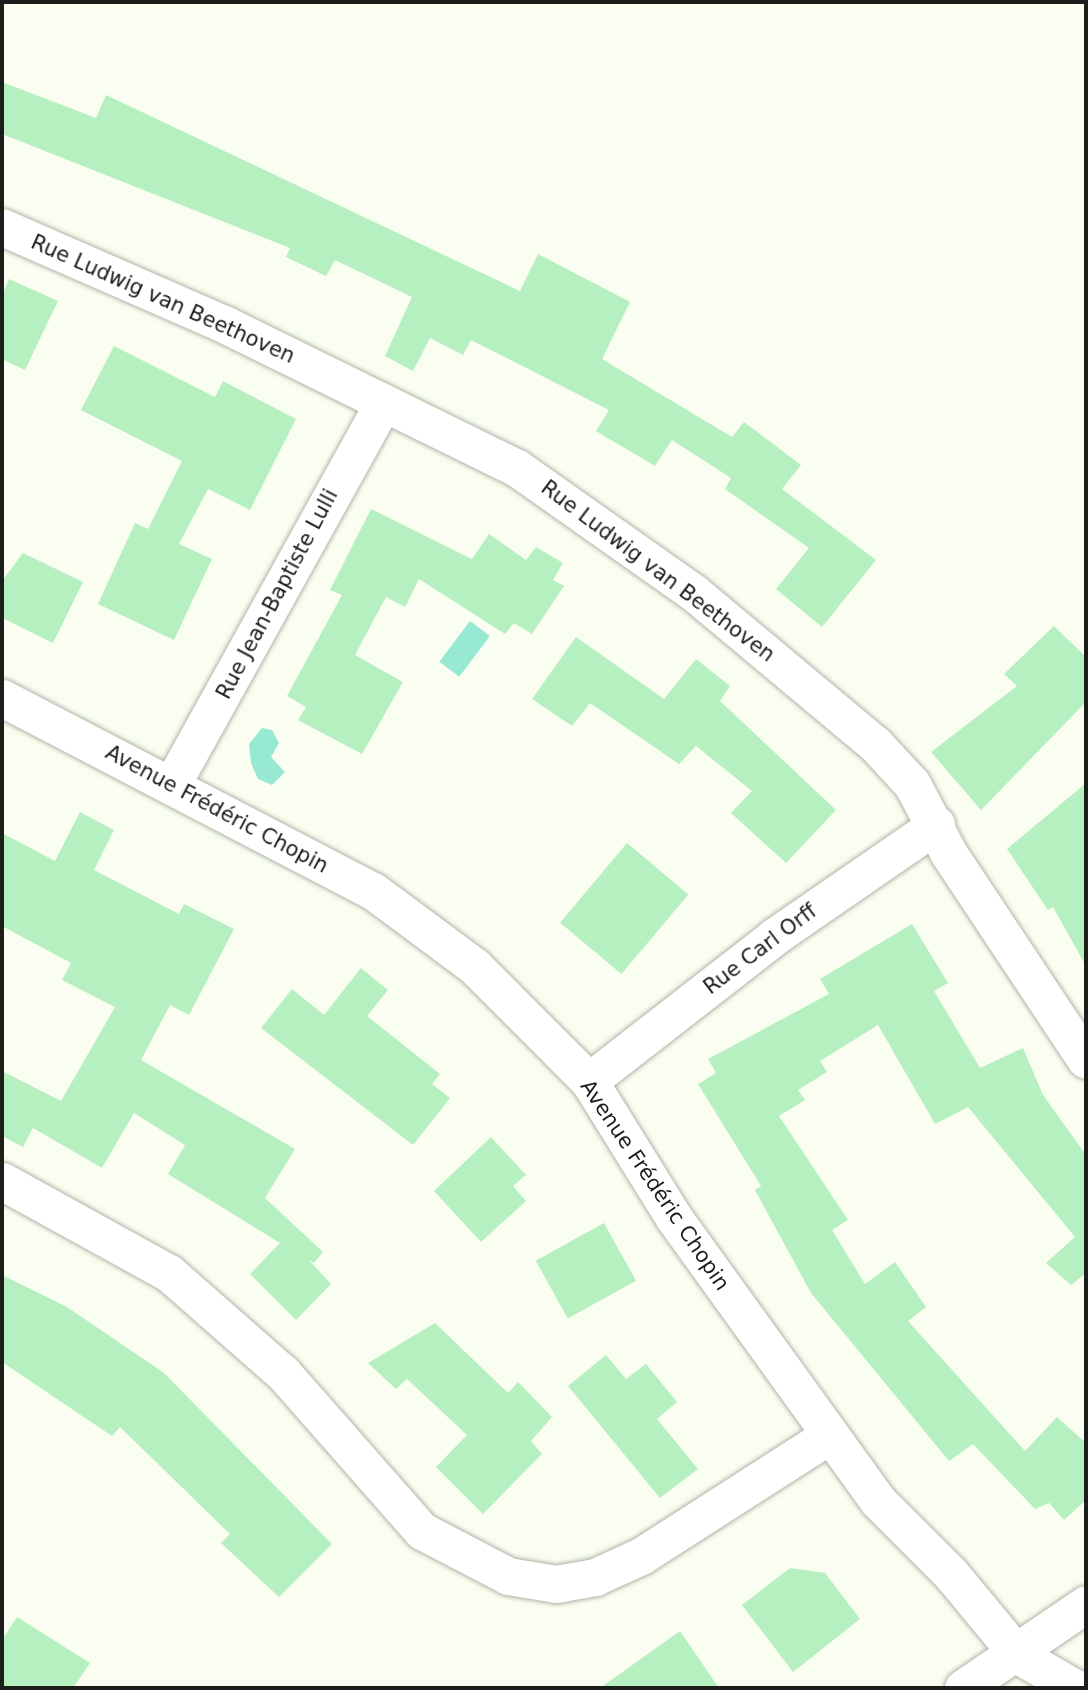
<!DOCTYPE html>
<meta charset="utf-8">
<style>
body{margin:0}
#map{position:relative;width:1088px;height:1690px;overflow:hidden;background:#f9fef1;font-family:"DejaVu Sans",sans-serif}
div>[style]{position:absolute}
.water>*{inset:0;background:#97e9d3;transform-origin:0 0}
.building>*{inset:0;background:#b6efc0;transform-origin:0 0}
.roads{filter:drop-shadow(0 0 2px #b0b5a8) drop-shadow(0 0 2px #b0b5a8)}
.minor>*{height:37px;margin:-18.5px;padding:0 18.5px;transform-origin:18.5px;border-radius:18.5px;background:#fff}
span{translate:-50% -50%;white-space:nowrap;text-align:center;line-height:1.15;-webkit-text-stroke:5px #fff;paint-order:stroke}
.street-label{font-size:21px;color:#1c1e19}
.frame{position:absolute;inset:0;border:4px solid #1c1e19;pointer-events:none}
</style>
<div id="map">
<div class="water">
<div style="left:470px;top:621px;width:25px;height:51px;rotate:37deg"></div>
<div style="clip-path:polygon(262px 728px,272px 730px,279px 743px,271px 757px,285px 772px,272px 785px,258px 779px,251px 763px,249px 744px)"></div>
</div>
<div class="building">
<div style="clip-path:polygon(2px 82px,96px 118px,106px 95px,520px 291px,538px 254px,630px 302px,602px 359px,732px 437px,744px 422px,801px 465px,782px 489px,876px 560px,822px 627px,776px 589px,809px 548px,725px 489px,731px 478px,672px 440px,655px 466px,596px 431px,609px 410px,471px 340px,463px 355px,430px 338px,413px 371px,385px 356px,412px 297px,335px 260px,326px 276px,286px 257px,290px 248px,2px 134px)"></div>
<div style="clip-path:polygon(9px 279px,58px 301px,25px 370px,2px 359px,2px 296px)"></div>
<div style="clip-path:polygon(114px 346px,215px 397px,223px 381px,296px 419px,250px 510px,208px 489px,179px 544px,212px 559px,174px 640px,98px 604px,135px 523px,148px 529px,182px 461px,81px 410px)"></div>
<div style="clip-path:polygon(371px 509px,472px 559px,489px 534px,526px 560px,536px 547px,563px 563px,553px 580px,564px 586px,532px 634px,514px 623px,505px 634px,419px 579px,405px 607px,386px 597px,355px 655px,403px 682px,362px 754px,298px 720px,306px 707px,287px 696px,342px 595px,330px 590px)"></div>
<div style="clip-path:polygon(23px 553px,83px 582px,53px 643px,2px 618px,2px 581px)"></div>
<div style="clip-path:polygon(1054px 626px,1086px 657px,1086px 702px,981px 810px,931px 752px,1017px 686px,1004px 674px)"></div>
<div style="clip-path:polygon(576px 637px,664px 699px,696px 659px,730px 686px,720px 701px,836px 810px,786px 863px,731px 813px,752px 791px,696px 746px,679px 764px,590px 703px,572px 726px,532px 699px)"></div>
<div style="clip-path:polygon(1086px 783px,1086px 966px,1053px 907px,1048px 910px,1007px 849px)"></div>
<div style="clip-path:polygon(80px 812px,114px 830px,94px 870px,179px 914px,184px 904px,234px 929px,189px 1015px,170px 1005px,141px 1060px,295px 1149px,265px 1198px,323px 1252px,314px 1263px,308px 1259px,331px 1284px,296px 1320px,250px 1274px,280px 1243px,168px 1174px,185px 1145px,134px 1113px,102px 1168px,33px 1128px,23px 1147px,2px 1136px,2px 1071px,61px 1101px,115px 1007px,62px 980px,71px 963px,2px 926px,2px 833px,55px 861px)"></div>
<div style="left:627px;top:843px;width:80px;height:104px;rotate:40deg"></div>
<div style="clip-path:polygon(912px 924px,948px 983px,934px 991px,980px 1068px,1023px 1048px,1043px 1095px,1086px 1155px,1086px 1273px,1071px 1285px,1046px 1263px,1075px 1237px,968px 1107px,935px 1124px,878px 1025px,820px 1061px,827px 1072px,798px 1090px,805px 1100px,779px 1116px,848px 1220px,832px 1230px,865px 1284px,895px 1262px,926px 1307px,908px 1321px,1025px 1451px,1057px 1417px,1086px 1443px,1086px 1500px,1064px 1520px,1049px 1503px,1035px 1509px,973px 1444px,949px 1461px,811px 1293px,755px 1190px,761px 1186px,698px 1084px,716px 1073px,708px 1059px,829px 994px,820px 979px)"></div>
<div style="clip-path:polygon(361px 968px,388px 990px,367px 1016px,440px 1074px,432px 1084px,450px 1098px,413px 1145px,261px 1028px,292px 989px,324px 1015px)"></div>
<div style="clip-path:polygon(491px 1137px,526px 1175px,513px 1186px,526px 1201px,481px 1242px,434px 1191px)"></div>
<div style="left:604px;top:1223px;width:66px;height:78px;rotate:61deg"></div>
<div style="clip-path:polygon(2px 1275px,67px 1307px,164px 1373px,332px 1544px,279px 1597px,221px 1543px,230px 1534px,120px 1427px,112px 1436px,2px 1362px)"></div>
<div style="clip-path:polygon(435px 1323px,508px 1393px,518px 1382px,552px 1417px,531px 1441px,542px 1454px,483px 1514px,436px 1467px,467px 1435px,407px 1379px,396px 1389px,368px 1363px)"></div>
<div style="clip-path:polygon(606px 1355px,626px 1379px,646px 1364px,677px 1402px,657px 1419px,698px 1469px,660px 1498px,568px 1386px)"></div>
<div style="clip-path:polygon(790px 1568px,825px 1573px,860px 1619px,793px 1672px,742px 1605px)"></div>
<div style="clip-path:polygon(17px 1617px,90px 1663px,73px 1688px,2px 1688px,2px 1640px)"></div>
<div style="clip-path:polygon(680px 1631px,719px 1688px,600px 1688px)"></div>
</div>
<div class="roads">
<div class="minor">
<div style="left:2px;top:227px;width:244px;rotate:23.6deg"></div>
<div style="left:226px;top:325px;width:324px;rotate:26.2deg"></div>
<div style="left:517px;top:468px;width:215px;rotate:35.2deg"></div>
<div style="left:693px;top:592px;width:237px;rotate:39.9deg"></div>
<div style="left:875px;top:744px;width:54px;rotate:47.2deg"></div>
<div style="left:912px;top:784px;width:79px;rotate:62.1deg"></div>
<div style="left:949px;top:854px;width:247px;rotate:56.4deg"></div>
<div style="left:2px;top:698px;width:418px;rotate:27.5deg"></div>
<div style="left:373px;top:891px;width:126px;rotate:36.6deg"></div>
<div style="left:474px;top:966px;width:163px;rotate:45deg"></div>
<div style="left:589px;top:1081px;width:161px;rotate:58.2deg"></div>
<div style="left:674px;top:1218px;width:349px;rotate:54.2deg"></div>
<div style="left:878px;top:1501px;width:103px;rotate:45deg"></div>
<div style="left:951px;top:1574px;width:105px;rotate:50.4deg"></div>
<div style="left:1018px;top:1655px;width:66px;rotate:30.1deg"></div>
<div style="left:172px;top:784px;width:435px;rotate:-61deg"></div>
<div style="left:589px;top:1081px;width:236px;rotate:-37.9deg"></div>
<div style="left:775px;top:936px;width:196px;rotate:-34.6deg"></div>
<div style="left:2px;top:1181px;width:191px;rotate:28.9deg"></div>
<div style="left:169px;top:1273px;width:152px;rotate:41.3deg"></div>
<div style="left:283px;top:1373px;width:210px;rotate:48.7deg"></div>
<div style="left:422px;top:1531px;width:97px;rotate:27.6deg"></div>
<div style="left:508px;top:1576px;width:49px;rotate:9.5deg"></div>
<div style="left:556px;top:1584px;width:40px;rotate:-10deg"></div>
<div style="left:595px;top:1577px;width:51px;rotate:-24.5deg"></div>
<div style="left:641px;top:1556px;width:222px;rotate:-32.7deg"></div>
<div style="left:963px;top:1688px;width:149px;rotate:-34.3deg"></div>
</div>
</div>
<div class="street-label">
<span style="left:163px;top:299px;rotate:24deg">Rue Ludwig van Beethoven</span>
<span style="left:658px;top:571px;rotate:37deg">Rue Ludwig van Beethoven</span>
<span style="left:277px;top:594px;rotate:-62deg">Rue Jean-Baptiste Lulli</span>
<span style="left:217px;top:809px;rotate:28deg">Avenue Frédéric Chopin</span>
<span style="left:760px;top:949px;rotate:-37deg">Rue Carl Orff</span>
<span style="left:655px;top:1185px;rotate:56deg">Avenue Frédéric Chopin</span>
</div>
<div class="frame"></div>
</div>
